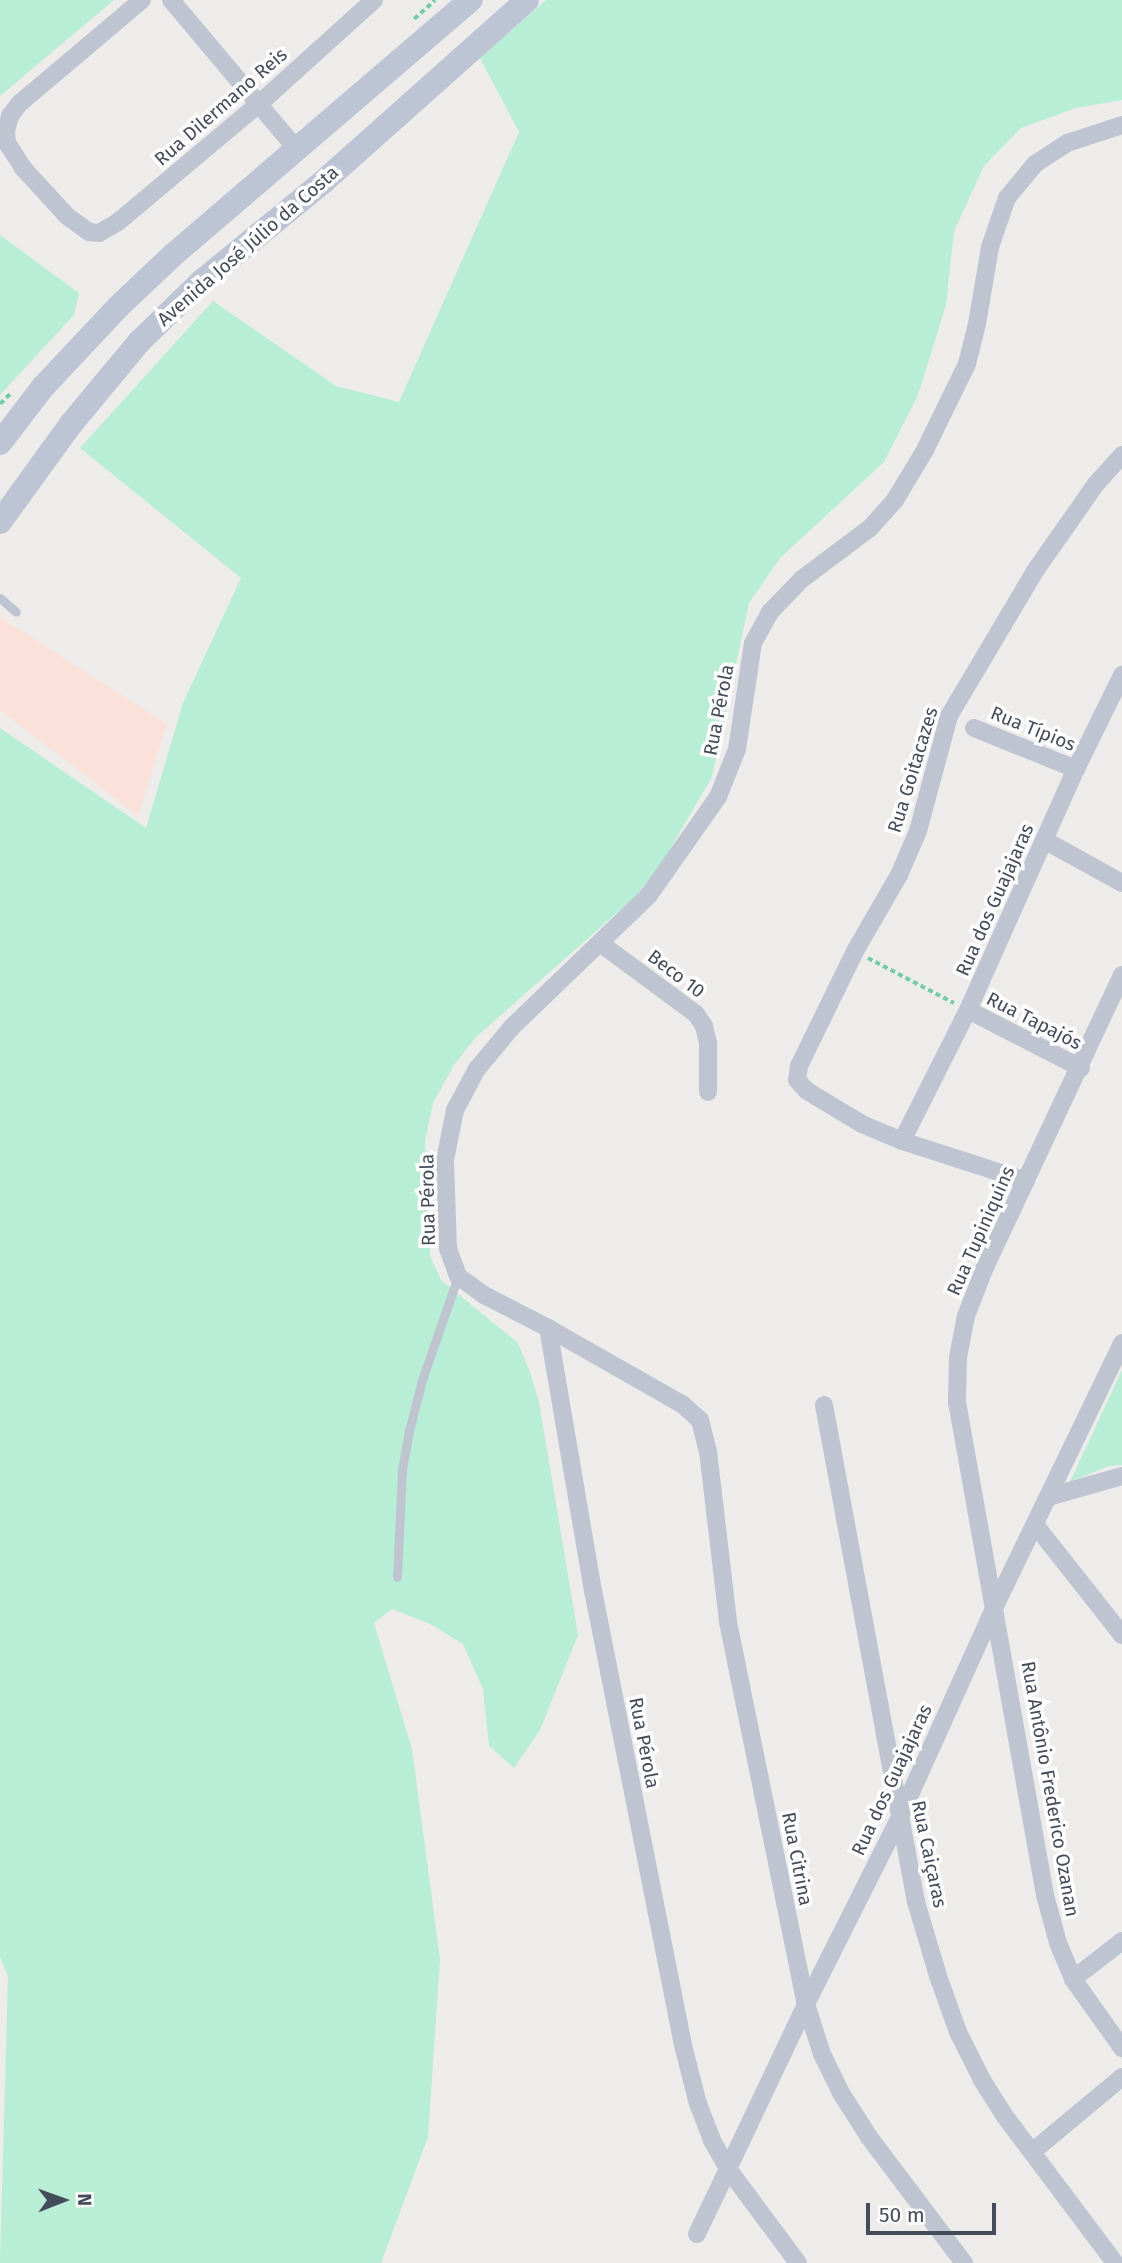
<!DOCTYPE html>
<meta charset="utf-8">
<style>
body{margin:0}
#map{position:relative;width:1122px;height:2263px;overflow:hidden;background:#eeeceb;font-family:"Fira Sans",sans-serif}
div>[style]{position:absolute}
.medical>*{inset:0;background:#fae1d9}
.green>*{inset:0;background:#b7eed5}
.path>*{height:3.5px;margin-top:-1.75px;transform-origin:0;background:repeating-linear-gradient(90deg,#6fccad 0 5px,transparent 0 8.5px)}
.lane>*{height:9px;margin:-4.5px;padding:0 4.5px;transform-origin:4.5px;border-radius:4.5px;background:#bec5d1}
.street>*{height:18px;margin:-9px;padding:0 9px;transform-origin:9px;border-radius:9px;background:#bec5d1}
.secondary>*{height:24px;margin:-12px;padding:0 12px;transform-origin:12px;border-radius:12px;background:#bdc5d5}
span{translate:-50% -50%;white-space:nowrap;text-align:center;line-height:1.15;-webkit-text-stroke:7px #fff;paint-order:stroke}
.street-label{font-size:19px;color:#444b59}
.north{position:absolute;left:28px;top:2165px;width:70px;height:70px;-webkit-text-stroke:5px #fff;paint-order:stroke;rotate:89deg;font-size:19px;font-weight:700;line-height:28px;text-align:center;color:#444b59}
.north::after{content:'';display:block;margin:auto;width:24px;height:32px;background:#444b59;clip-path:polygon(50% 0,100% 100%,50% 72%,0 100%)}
.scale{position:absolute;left:866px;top:2203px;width:130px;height:32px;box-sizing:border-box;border:4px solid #444b59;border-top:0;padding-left:9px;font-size:21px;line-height:24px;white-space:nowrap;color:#444b59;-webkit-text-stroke:5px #fff;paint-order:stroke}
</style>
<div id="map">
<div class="medical">
<div style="clip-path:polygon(0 617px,167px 724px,138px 816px,0 710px)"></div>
</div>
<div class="green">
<div style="clip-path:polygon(0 0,114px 0,0 96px)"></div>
<div style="clip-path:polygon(546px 0,1122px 0,1122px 100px,1076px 108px,1021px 128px,984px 166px,954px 231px,946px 305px,918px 395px,884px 462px,780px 558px,749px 603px,712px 777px,663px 861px,637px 895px,476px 1037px,454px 1065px,433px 1103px,425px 1141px,430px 1256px,441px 1280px,518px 1343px,531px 1375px,539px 1402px,578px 1635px,540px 1730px,514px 1768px,489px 1746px,483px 1689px,463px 1644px,430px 1624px,392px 1609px,374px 1623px,412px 1749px,440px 1959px,428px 2137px,381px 2263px,0 2263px,8px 1976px,0 1957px,0 728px,146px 828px,183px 703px,241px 578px,80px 448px,213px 301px,336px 386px,399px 402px,519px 132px,480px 58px)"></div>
<div style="clip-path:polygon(0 235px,79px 293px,74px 315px,0 395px)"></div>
<div style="clip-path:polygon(1122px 1370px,1122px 1465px,1109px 1466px,1070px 1482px)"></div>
</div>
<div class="path">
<div style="left:414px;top:19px;width:28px;rotate:-42deg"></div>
<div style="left:0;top:404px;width:16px;rotate:-45deg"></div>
<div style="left:868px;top:958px;width:97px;rotate:27.6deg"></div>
</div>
<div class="lane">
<div style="left:0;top:598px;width:21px;rotate:41deg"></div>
<div style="left:397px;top:1577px;width:107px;rotate:-87.3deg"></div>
<div style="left:402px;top:1470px;width:40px;rotate:-80deg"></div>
<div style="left:409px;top:1431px;width:53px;rotate:-75.7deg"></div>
<div style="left:422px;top:1380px;width:110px;rotate:-70.9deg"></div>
</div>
<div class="street">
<div style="left:142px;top:0;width:161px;rotate:139.8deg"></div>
<div style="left:19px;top:104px;width:15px;rotate:127deg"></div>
<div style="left:10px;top:116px;width:16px;rotate:105deg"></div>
<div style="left:6px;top:131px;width:12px;rotate:85deg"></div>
<div style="left:7px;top:143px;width:30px;rotate:57deg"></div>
<div style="left:23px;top:168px;width:65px;rotate:47.5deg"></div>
<div style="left:67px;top:216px;width:27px;rotate:36deg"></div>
<div style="left:89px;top:232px;width:10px;rotate:6deg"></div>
<div style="left:99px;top:233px;width:22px;rotate:-30deg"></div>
<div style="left:118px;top:222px;width:185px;rotate:-40deg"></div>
<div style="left:260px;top:103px;width:154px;rotate:-42.1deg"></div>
<div style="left:171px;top:0;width:197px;rotate:49.9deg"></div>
<div style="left:974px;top:728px;width:110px;rotate:21.9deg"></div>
<div style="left:1046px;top:841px;width:87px;rotate:28.9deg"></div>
<div style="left:600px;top:943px;width:119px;rotate:36.5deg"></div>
<div style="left:696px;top:1014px;width:14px;rotate:56deg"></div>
<div style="left:704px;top:1026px;width:17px;rotate:77deg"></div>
<div style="left:708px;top:1043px;width:49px;rotate:90deg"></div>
<div style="left:1122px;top:975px;width:323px;rotate:115.1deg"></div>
<div style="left:985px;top:1267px;width:53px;rotate:111.2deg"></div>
<div style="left:966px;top:1316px;width:42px;rotate:101deg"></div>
<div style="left:958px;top:1357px;width:45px;rotate:91.3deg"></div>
<div style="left:957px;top:1402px;width:501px;rotate:79.88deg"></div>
<div style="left:1045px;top:1895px;width:50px;rotate:74.8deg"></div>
<div style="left:1058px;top:1943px;width:39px;rotate:67deg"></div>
<div style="left:1073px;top:1979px;width:85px;rotate:54.6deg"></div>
<div style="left:968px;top:1010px;width:127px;rotate:27.2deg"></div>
<div style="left:902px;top:1141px;width:147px;rotate:-63.3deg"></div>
<div style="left:968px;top:1010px;width:264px;rotate:-65.9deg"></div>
<div style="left:1076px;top:769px;width:105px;rotate:-63.9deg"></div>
<div style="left:1026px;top:1181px;width:130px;rotate:-162.1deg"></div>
<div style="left:902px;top:1141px;width:43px;rotate:-157deg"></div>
<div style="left:862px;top:1124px;width:64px;rotate:-149deg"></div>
<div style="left:807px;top:1091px;width:15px;rotate:-132deg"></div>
<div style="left:797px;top:1080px;width:14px;rotate:-82deg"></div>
<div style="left:799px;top:1066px;width:128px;rotate:-64deg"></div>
<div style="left:855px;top:951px;width:88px;rotate:-59.9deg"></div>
<div style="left:899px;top:875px;width:48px;rotate:-66.6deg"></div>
<div style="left:918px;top:831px;width:119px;rotate:-74.9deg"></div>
<div style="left:949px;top:716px;width:169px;rotate:-59.3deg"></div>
<div style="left:1035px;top:571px;width:106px;rotate:-55deg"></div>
<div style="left:1096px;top:484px;width:39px;rotate:-48deg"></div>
<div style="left:548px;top:1328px;width:154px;rotate:29.6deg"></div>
<div style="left:682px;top:1404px;width:24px;rotate:42deg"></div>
<div style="left:700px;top:1420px;width:32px;rotate:76deg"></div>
<div style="left:708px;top:1451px;width:172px;rotate:83.3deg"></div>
<div style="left:728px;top:1622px;width:390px;rotate:78.5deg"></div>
<div style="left:806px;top:2004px;width:52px;rotate:72.3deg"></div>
<div style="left:822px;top:2054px;width:43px;rotate:64deg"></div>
<div style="left:841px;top:2093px;width:52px;rotate:57.5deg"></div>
<div style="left:869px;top:2137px;width:158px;rotate:53deg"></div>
<div style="left:824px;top:1405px;width:505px;rotate:79.51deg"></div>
<div style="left:916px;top:1902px;width:77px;rotate:73.4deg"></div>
<div style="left:938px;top:1976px;width:59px;rotate:70.3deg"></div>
<div style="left:958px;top:2032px;width:54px;rotate:63.4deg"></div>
<div style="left:982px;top:2080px;width:41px;rotate:57.8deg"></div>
<div style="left:1004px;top:2115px;width:185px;rotate:53.1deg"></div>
<div style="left:1048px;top:1497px;width:77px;rotate:-15.8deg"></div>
<div style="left:1036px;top:1526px;width:139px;rotate:51.7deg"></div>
<div style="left:1073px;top:1979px;width:62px;rotate:-37.8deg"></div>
<div style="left:1032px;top:2152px;width:117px;rotate:-39.8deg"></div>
<div style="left:697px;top:2234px;width:255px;rotate:-64.6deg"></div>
<div style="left:806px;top:2004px;width:207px;rotate:-63.3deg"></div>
<div style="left:899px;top:1819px;width:236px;rotate:-65.7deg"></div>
<div style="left:996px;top:1604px;width:290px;rotate:-64.2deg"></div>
<div style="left:798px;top:2263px;width:116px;rotate:-126.6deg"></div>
<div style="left:729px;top:2170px;width:34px;rotate:-120deg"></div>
<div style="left:712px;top:2140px;width:39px;rotate:-111deg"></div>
<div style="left:698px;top:2104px;width:61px;rotate:-104.3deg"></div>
<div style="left:683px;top:2045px;width:463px;rotate:-101.2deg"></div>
<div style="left:593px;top:1591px;width:267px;rotate:-99.7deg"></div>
<div style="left:548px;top:1328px;width:72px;rotate:-152.7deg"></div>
<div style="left:484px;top:1295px;width:32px;rotate:-144deg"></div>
<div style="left:458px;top:1276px;width:30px;rotate:-110deg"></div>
<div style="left:448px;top:1248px;width:88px;rotate:-92deg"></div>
<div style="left:445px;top:1160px;width:51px;rotate:-78.7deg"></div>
<div style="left:455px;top:1110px;width:47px;rotate:-61.8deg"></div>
<div style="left:477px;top:1069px;width:55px;rotate:-50.2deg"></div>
<div style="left:512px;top:1027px;width:190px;rotate:-43.9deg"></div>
<div style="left:649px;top:895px;width:120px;rotate:-54.9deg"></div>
<div style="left:718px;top:797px;width:52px;rotate:-68.4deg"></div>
<div style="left:737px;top:749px;width:107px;rotate:-81.4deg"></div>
<div style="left:753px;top:643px;width:35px;rotate:-61deg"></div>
<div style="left:770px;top:612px;width:46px;rotate:-45.9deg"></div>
<div style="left:802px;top:579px;width:85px;rotate:-36.9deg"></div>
<div style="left:870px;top:528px;width:38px;rotate:-48deg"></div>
<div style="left:895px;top:500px;width:58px;rotate:-59deg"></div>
<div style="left:925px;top:450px;width:96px;rotate:-64deg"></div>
<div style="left:967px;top:364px;width:41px;rotate:-76deg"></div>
<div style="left:977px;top:324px;width:78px;rotate:-80.4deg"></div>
<div style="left:990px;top:247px;width:52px;rotate:-70.9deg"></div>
<div style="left:1007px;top:198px;width:44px;rotate:-50.5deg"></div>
<div style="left:1035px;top:164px;width:38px;rotate:-33deg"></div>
<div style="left:1067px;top:143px;width:58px;rotate:-18.1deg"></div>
</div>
<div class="secondary">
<div style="left:0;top:443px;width:71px;rotate:-52.5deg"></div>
<div style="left:43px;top:387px;width:110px;rotate:-46.8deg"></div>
<div style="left:118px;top:307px;width:76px;rotate:-43.4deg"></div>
<div style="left:173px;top:255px;width:392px;rotate:-40.6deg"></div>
<div style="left:0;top:522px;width:121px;rotate:-54.1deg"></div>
<div style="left:71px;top:424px;width:108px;rotate:-50.3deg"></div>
<div style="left:140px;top:341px;width:86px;rotate:-44.1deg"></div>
<div style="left:202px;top:281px;width:156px;rotate:-39.3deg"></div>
<div style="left:323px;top:182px;width:273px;rotate:-41.7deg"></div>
</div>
<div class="street-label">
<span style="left:221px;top:107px;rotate:-41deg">Rua Dilermano Reis</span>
<span style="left:248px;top:246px;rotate:-41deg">Avenida José Júlio da Costa</span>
<span style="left:719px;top:710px;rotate:-79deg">Rua Pérola</span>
<span style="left:1033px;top:729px;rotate:22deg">Rua Típios</span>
<span style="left:913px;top:770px;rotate:-73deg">Rua Goitacazes</span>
<span style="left:995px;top:900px;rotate:-66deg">Rua dos Guajajaras</span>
<span style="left:676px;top:974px;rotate:37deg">Beco 10</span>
<span style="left:1034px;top:1021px;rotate:27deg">Rua Tapajós</span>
<span style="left:428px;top:1200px;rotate:-91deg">Rua Pérola</span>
<span style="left:981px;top:1231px;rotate:-66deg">Rua Tupiniquins</span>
<span style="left:644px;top:1743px;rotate:79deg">Rua Pérola</span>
<span style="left:892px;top:1780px;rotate:-65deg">Rua dos Guajajaras</span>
<span style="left:1050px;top:1789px;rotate:80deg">Rua Antônio Frederico Ozanan</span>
<span style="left:929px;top:1854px;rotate:78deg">Rua Caiçaras</span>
<span style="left:797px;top:1859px;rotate:79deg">Rua Citrina</span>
</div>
<div class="north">N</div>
<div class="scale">50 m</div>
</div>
